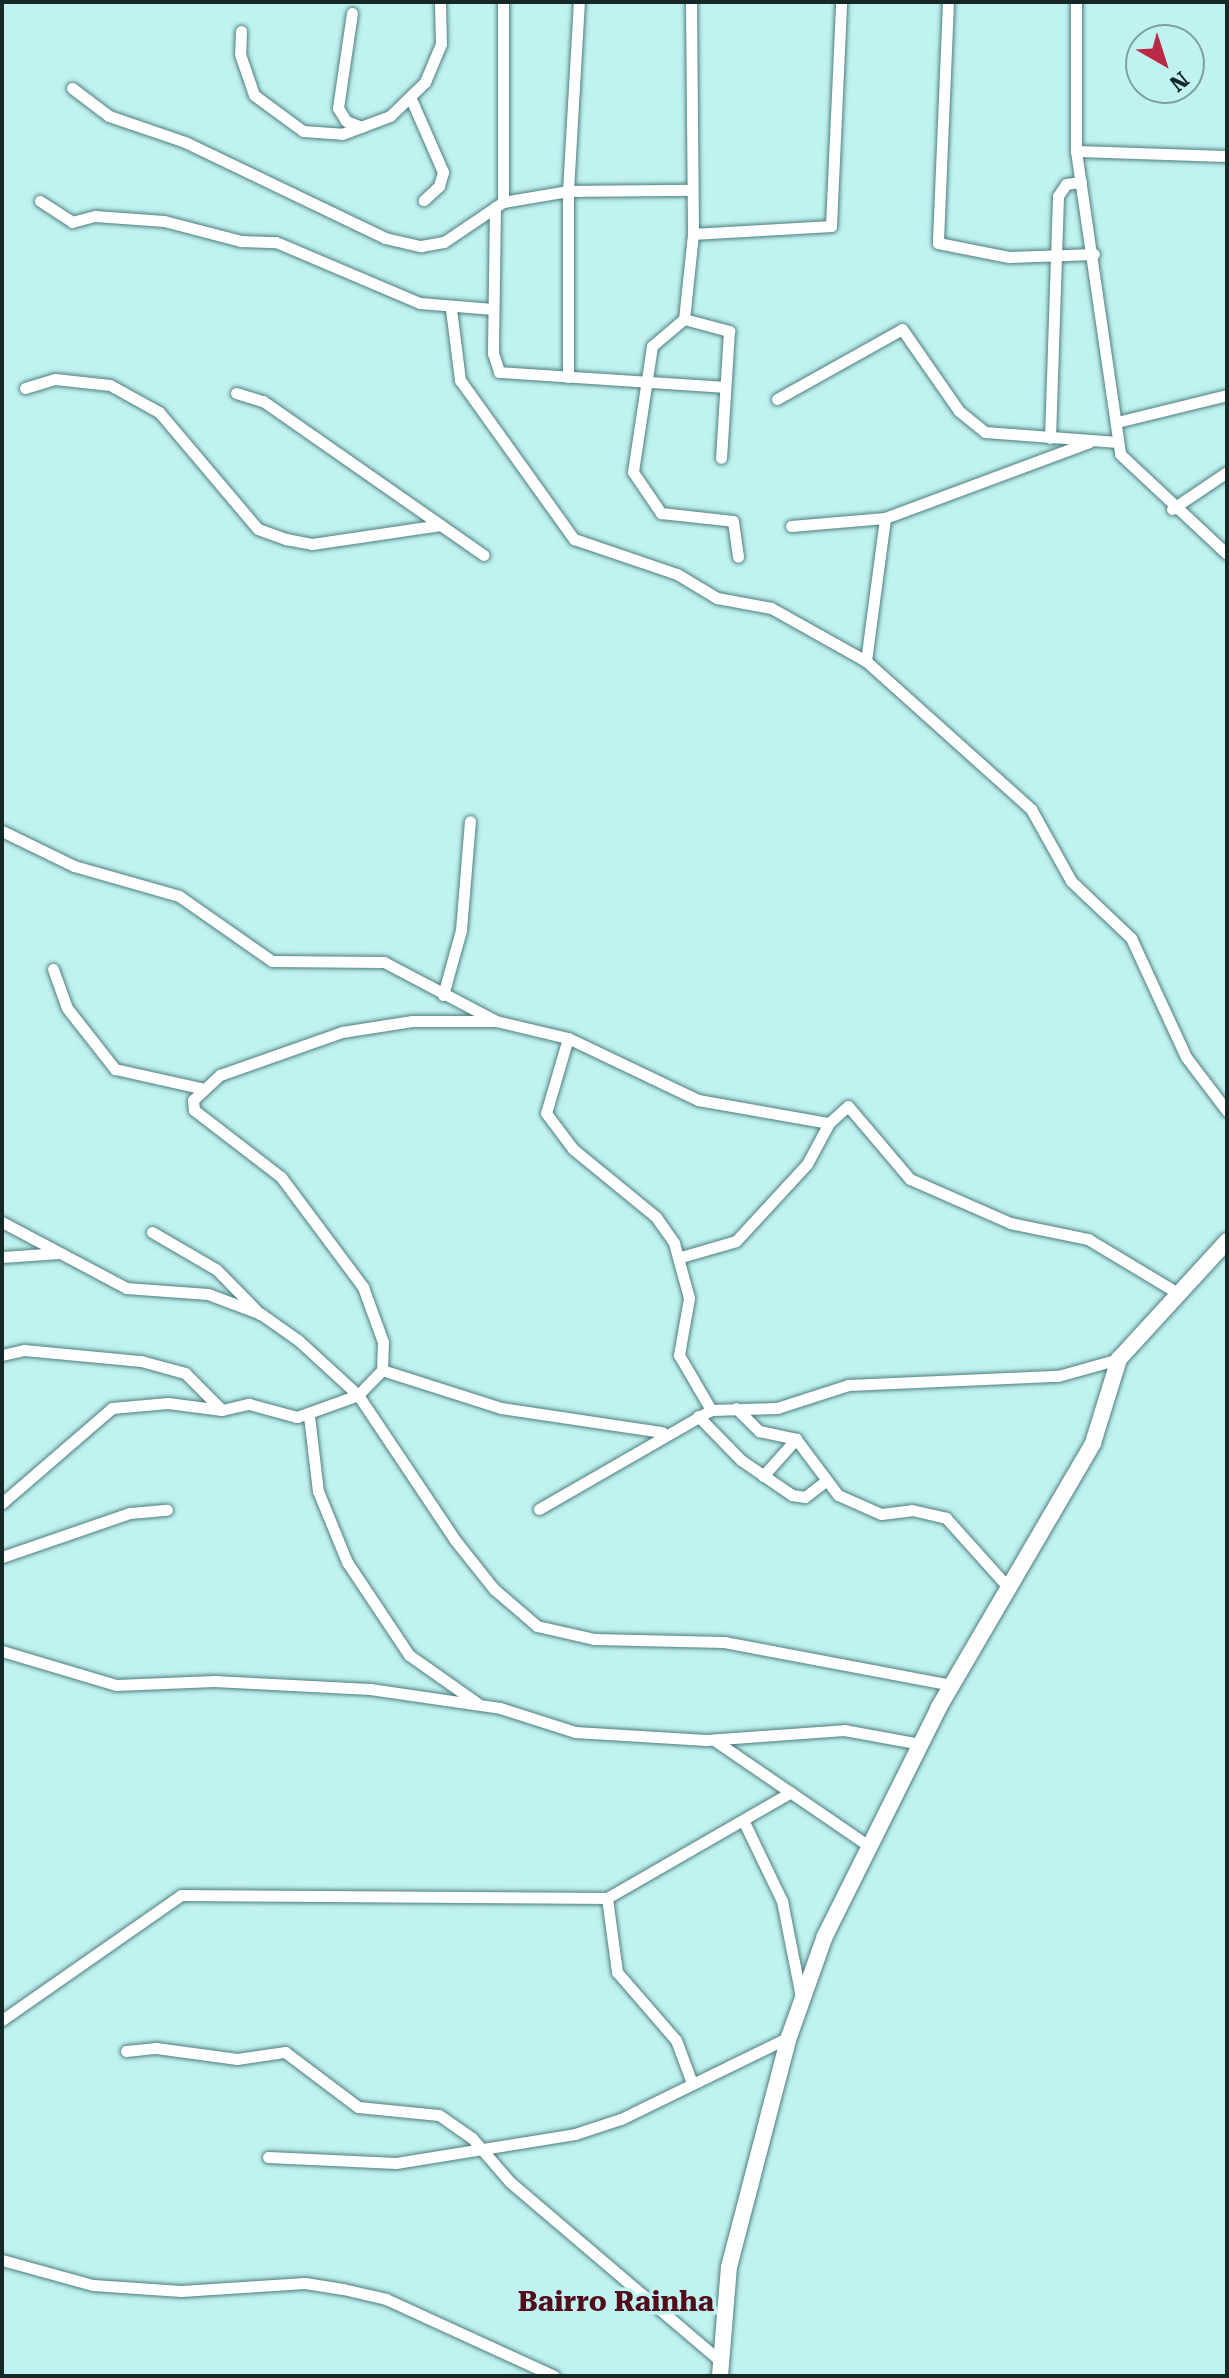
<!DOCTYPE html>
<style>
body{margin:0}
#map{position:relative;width:1229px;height:2378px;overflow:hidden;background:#c0f2f2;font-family:"Roboto Serif",serif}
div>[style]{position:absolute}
.roads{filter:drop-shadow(0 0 2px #4e7d7d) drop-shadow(0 0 2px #4e7d7d)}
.street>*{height:11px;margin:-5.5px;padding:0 5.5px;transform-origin:5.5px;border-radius:5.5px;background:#fff}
.secondary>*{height:16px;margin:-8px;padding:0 8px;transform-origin:8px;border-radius:8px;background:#fff}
span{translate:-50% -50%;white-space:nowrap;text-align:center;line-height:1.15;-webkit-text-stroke:7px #c0f2f2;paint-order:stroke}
.quarter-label{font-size:28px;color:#510b19;font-weight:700}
.frame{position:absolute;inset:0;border:4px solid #152828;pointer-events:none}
.north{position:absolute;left:1125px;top:24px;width:80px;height:80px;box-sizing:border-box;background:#c0f2f2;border:2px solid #7ca1a1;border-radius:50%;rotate:141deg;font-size:22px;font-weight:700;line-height:32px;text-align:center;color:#152828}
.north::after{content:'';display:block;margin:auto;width:28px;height:36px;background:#ba2946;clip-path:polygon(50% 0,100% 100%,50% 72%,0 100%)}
</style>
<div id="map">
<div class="roads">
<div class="street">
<div style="left:691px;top:2px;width:232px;rotate:89.5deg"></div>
<div style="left:693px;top:234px;width:85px;rotate:96deg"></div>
<div style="left:684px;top:319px;width:42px;rotate:139.8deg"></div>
<div style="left:652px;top:346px;width:127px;rotate:98.6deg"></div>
<div style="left:633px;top:472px;width:50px;rotate:55.7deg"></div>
<div style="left:661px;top:513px;width:72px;rotate:6.3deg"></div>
<div style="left:733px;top:521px;width:36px;rotate:82deg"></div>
<div style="left:948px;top:2px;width:241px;rotate:92.4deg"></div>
<div style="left:938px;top:243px;width:72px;rotate:11.2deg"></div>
<div style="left:1009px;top:257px;width:85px;rotate:-2deg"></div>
<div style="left:1076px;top:2px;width:149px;rotate:90deg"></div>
<div style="left:1076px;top:151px;width:306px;rotate:81.7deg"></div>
<div style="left:1120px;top:454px;width:146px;rotate:43.1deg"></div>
<div style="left:352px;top:13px;width:96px;rotate:98.4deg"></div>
<div style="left:338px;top:108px;width:15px;rotate:58deg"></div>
<div style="left:346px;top:121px;width:17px;rotate:21deg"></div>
<div style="left:241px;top:31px;width:23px;rotate:92deg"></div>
<div style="left:240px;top:54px;width:43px;rotate:71.1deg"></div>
<div style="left:254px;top:95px;width:61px;rotate:36.3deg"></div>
<div style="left:303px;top:131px;width:39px;rotate:4deg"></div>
<div style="left:342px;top:134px;width:51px;rotate:-20.6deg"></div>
<div style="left:390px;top:116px;width:49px;rotate:-44.2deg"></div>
<div style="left:425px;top:82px;width:41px;rotate:-67.2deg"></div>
<div style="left:441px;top:44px;width:42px;rotate:-91.4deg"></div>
<div style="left:72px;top:88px;width:46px;rotate:37.1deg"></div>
<div style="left:109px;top:116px;width:80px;rotate:18.9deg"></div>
<div style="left:185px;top:142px;width:222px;rotate:25.6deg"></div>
<div style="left:385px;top:238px;width:37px;rotate:13deg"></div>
<div style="left:421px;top:246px;width:23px;rotate:-10deg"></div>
<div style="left:444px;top:242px;width:71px;rotate:-34.1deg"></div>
<div style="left:503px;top:202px;width:66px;rotate:-9.6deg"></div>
<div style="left:568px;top:191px;width:124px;rotate:-0.5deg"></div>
<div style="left:411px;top:99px;width:80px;rotate:66.3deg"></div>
<div style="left:443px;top:172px;width:15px;rotate:106deg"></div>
<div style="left:439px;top:186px;width:21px;rotate:137deg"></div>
<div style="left:1076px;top:151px;width:151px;rotate:1.9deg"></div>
<div style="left:40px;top:201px;width:38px;rotate:33deg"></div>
<div style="left:72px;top:222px;width:24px;rotate:-15deg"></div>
<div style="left:95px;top:216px;width:69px;rotate:4.1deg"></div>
<div style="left:164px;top:221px;width:80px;rotate:14.6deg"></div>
<div style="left:241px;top:241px;width:35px;rotate:2deg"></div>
<div style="left:276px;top:242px;width:156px;rotate:23deg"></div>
<div style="left:420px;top:303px;width:73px;rotate:4.7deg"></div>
<div style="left:503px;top:202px;width:200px;rotate:-90deg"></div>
<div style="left:495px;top:207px;width:146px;rotate:90.8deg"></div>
<div style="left:493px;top:353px;width:20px;rotate:72deg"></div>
<div style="left:499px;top:372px;width:226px;rotate:3.8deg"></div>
<div style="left:693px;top:234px;width:138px;rotate:-3.3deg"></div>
<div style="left:831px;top:226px;width:224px;rotate:-87.4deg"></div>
<div style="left:451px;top:309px;width:72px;rotate:82.8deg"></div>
<div style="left:460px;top:380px;width:196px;rotate:54.4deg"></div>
<div style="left:574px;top:539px;width:109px;rotate:18.8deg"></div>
<div style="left:677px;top:574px;width:47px;rotate:31deg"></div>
<div style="left:717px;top:598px;width:55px;rotate:10.5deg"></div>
<div style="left:771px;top:608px;width:109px;rotate:29.2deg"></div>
<div style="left:866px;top:661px;width:222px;rotate:41.9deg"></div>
<div style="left:1031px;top:809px;width:82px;rotate:60.9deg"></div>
<div style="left:1071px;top:881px;width:83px;rotate:43.5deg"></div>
<div style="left:1131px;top:938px;width:131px;rotate:65.2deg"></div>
<div style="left:1186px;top:1057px;width:68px;rotate:52.8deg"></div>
<div style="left:684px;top:319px;width:47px;rotate:14.9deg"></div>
<div style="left:729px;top:331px;width:127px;rotate:93.6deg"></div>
<div style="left:568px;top:377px;width:186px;rotate:-90deg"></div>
<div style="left:568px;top:191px;width:189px;rotate:-86.7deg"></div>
<div style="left:25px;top:388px;width:31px;rotate:-17deg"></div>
<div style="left:55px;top:379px;width:55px;rotate:6.2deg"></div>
<div style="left:110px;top:385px;width:56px;rotate:28.9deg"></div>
<div style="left:159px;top:412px;width:153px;rotate:49.8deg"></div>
<div style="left:258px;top:529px;width:30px;rotate:20deg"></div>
<div style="left:286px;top:539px;width:26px;rotate:11deg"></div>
<div style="left:312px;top:544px;width:130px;rotate:-8.4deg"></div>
<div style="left:236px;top:393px;width:28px;rotate:17deg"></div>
<div style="left:263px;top:401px;width:269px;rotate:34.9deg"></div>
<div style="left:777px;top:399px;width:143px;rotate:-29.2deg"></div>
<div style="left:902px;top:329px;width:100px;rotate:55.2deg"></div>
<div style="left:959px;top:411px;width:33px;rotate:39deg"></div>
<div style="left:985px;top:432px;width:133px;rotate:4.3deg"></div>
<div style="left:1117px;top:422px;width:113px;rotate:-13.8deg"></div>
<div style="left:1050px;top:438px;width:242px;rotate:-88.1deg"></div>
<div style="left:1058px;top:196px;width:14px;rotate:-56deg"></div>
<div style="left:1066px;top:184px;width:15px;rotate:-8deg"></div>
<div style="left:1172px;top:509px;width:66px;rotate:-33.9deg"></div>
<div style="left:791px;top:526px;width:94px;rotate:-4.9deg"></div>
<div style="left:885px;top:518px;width:218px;rotate:-20.4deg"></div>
<div style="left:866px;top:661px;width:144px;rotate:-82.4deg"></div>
<div style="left:2px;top:831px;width:80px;rotate:25.9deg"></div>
<div style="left:74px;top:866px;width:109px;rotate:15.9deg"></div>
<div style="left:179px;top:896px;width:113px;rotate:35deg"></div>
<div style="left:272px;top:961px;width:112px;rotate:0.5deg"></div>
<div style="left:384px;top:962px;width:127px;rotate:27.8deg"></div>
<div style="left:496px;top:1021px;width:74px;rotate:13.3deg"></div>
<div style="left:568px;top:1038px;width:144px;rotate:25.5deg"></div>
<div style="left:698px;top:1100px;width:133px;rotate:10deg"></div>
<div style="left:829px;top:1123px;width:25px;rotate:-42deg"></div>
<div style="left:848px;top:1106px;width:96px;rotate:49.7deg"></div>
<div style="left:910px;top:1179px;width:109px;rotate:23.7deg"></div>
<div style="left:1010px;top:1223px;width:80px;rotate:11.6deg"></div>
<div style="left:1088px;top:1239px;width:105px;rotate:31deg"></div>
<div style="left:53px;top:969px;width:41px;rotate:70.3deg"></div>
<div style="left:67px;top:1008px;width:78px;rotate:51.8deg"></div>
<div style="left:115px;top:1069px;width:88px;rotate:12.5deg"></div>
<div style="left:443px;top:995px;width:67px;rotate:-74.5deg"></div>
<div style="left:461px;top:930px;width:109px;rotate:-85.3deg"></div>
<div style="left:568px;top:1038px;width:78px;rotate:106.3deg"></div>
<div style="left:546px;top:1113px;width:45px;rotate:53.1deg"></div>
<div style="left:573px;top:1149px;width:107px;rotate:39.3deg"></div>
<div style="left:656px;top:1217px;width:32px;rotate:55deg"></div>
<div style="left:674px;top:1243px;width:57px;rotate:74.7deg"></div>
<div style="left:689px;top:1298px;width:58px;rotate:100deg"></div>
<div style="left:679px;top:1355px;width:64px;rotate:59.8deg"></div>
<div style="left:2px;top:1222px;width:140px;rotate:28deg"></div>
<div style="left:126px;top:1288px;width:82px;rotate:4.2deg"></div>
<div style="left:208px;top:1294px;width:57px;rotate:20.7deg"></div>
<div style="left:261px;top:1314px;width:45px;rotate:35.1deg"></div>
<div style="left:298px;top:1340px;width:81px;rotate:42.5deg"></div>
<div style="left:358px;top:1395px;width:174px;rotate:56.2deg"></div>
<div style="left:455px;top:1540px;width:63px;rotate:51.5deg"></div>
<div style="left:494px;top:1589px;width:57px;rotate:40.7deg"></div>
<div style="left:537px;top:1626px;width:58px;rotate:12.8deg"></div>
<div style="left:594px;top:1639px;width:130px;rotate:1.3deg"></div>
<div style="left:724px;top:1642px;width:231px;rotate:10.7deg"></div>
<div style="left:152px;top:1232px;width:75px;rotate:30.3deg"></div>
<div style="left:217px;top:1270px;width:62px;rotate:45.7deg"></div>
<div style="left:2px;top:1257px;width:58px;rotate:-3.9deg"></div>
<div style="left:681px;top:1257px;width:57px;rotate:-16.2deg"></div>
<div style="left:736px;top:1241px;width:105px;rotate:-47.3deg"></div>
<div style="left:807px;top:1164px;width:47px;rotate:-61.8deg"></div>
<div style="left:2px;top:1355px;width:23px;rotate:-13deg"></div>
<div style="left:24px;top:1350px;width:118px;rotate:5.4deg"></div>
<div style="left:141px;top:1361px;width:46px;rotate:15.3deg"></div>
<div style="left:185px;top:1373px;width:52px;rotate:45deg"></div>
<div style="left:382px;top:1370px;width:125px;rotate:17.7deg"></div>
<div style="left:501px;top:1408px;width:163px;rotate:8.5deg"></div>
<div style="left:736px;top:1408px;width:33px;rotate:45deg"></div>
<div style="left:759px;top:1431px;width:38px;rotate:12deg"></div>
<div style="left:796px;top:1439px;width:70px;rotate:53.1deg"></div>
<div style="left:838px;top:1495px;width:47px;rotate:23.8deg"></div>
<div style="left:881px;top:1514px;width:31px;rotate:-7deg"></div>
<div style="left:912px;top:1510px;width:35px;rotate:13deg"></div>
<div style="left:946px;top:1518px;width:91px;rotate:48.1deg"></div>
<div style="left:309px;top:1416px;width:76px;rotate:83.2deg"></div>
<div style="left:318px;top:1491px;width:77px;rotate:67.8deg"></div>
<div style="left:347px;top:1562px;width:112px;rotate:56.3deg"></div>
<div style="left:409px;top:1655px;width:83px;rotate:35.2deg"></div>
<div style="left:698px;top:1416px;width:62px;rotate:45.7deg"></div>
<div style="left:741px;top:1460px;width:62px;rotate:34.5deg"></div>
<div style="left:792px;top:1495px;width:13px;rotate:9deg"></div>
<div style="left:805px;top:1497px;width:24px;rotate:-38deg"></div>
<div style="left:763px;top:1476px;width:50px;rotate:-48.3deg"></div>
<div style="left:2px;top:1503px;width:145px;rotate:-40.8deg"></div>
<div style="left:112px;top:1408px;width:56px;rotate:-5.1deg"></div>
<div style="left:168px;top:1403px;width:54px;rotate:7.4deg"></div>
<div style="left:222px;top:1410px;width:28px;rotate:-13deg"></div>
<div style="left:249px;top:1404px;width:50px;rotate:15.2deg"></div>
<div style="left:297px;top:1417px;width:65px;rotate:-19.8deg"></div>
<div style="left:358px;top:1395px;width:35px;rotate:-46deg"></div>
<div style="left:382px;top:1370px;width:28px;rotate:-88deg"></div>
<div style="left:383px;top:1342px;width:59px;rotate:-110deg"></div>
<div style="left:363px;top:1287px;width:137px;rotate:-126.7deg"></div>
<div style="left:281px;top:1177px;width:110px;rotate:-142.4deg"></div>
<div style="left:194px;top:1110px;width:10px;rotate:-96deg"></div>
<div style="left:193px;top:1100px;width:37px;rotate:-43deg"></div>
<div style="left:220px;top:1075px;width:129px;rotate:-19.4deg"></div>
<div style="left:342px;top:1032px;width:71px;rotate:-8.9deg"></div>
<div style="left:412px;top:1021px;width:82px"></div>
<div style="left:539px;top:1509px;width:198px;rotate:-29.9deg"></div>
<div style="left:711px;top:1410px;width:66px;rotate:-1.7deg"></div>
<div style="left:777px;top:1408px;width:75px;rotate:-17.9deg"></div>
<div style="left:848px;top:1385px;width:210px;rotate:-2.5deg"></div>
<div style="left:1058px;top:1376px;width:63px;rotate:-15.6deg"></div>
<div style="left:2px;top:1557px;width:135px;rotate:-19deg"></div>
<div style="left:130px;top:1513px;width:37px;rotate:-5deg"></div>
<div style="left:2px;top:1651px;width:119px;rotate:16.6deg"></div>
<div style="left:116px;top:1685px;width:98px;rotate:-2.3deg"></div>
<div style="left:214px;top:1681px;width:156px;rotate:2.9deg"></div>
<div style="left:370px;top:1689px;width:131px;rotate:8.3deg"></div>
<div style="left:500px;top:1708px;width:79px;rotate:17.7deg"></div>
<div style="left:575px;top:1732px;width:131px;rotate:3.5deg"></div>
<div style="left:706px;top:1740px;width:138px;rotate:-4.1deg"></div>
<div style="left:844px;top:1730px;width:77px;rotate:10.4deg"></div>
<div style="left:714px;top:1740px;width:189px;rotate:34.4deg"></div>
<div style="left:744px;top:1822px;width:88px;rotate:64.3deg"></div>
<div style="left:782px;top:1901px;width:98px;rotate:78.8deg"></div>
<div style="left:607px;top:1898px;width:75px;rotate:82.3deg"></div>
<div style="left:617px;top:1972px;width:90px;rotate:49.1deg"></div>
<div style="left:676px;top:2040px;width:46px;rotate:69.6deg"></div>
<div style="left:2px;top:2020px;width:218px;rotate:-34.9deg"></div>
<div style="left:181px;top:1895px;width:426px;rotate:0.4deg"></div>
<div style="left:607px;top:1898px;width:212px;rotate:-29.9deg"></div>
<div style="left:126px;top:2051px;width:30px;rotate:-6deg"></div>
<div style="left:156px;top:2048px;width:82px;rotate:7.7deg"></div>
<div style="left:237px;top:2059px;width:49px;rotate:-8.3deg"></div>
<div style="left:285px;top:2052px;width:91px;rotate:37deg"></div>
<div style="left:358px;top:2107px;width:81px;rotate:5.6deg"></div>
<div style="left:439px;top:2115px;width:40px;rotate:34.9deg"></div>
<div style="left:472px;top:2138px;width:58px;rotate:49.2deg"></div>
<div style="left:510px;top:2182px;width:276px;rotate:40.4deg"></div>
<div style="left:268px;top:2157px;width:128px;rotate:2.7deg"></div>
<div style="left:396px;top:2163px;width:181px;rotate:-9.2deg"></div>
<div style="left:575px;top:2134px;width:48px;rotate:-18.1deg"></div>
<div style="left:621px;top:2119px;width:187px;rotate:-26deg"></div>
<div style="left:2px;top:2260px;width:94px;rotate:15.4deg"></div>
<div style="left:93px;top:2285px;width:88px;rotate:3.9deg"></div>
<div style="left:181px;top:2291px;width:124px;rotate:-3.7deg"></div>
<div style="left:305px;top:2283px;width:38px;rotate:9deg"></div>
<div style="left:343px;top:2289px;width:44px;rotate:13.1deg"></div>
<div style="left:386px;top:2299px;width:185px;rotate:24.6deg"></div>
</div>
<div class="secondary">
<div style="left:720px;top:2376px;width:109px;rotate:-85.3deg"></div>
<div style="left:729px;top:2267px;width:238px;rotate:-75.4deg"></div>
<div style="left:789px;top:2037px;width:107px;rotate:-70.4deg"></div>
<div style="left:825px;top:1936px;width:256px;rotate:-63.5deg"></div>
<div style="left:939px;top:1707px;width:306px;rotate:-59.7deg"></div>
<div style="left:1093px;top:1443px;width:88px;rotate:-72.8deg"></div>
<div style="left:1119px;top:1359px;width:160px;rotate:-47.5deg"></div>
</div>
</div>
<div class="quarter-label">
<span style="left:616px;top:2302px">Bairro Rainha</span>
</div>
<div class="frame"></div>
<div class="north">N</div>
</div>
